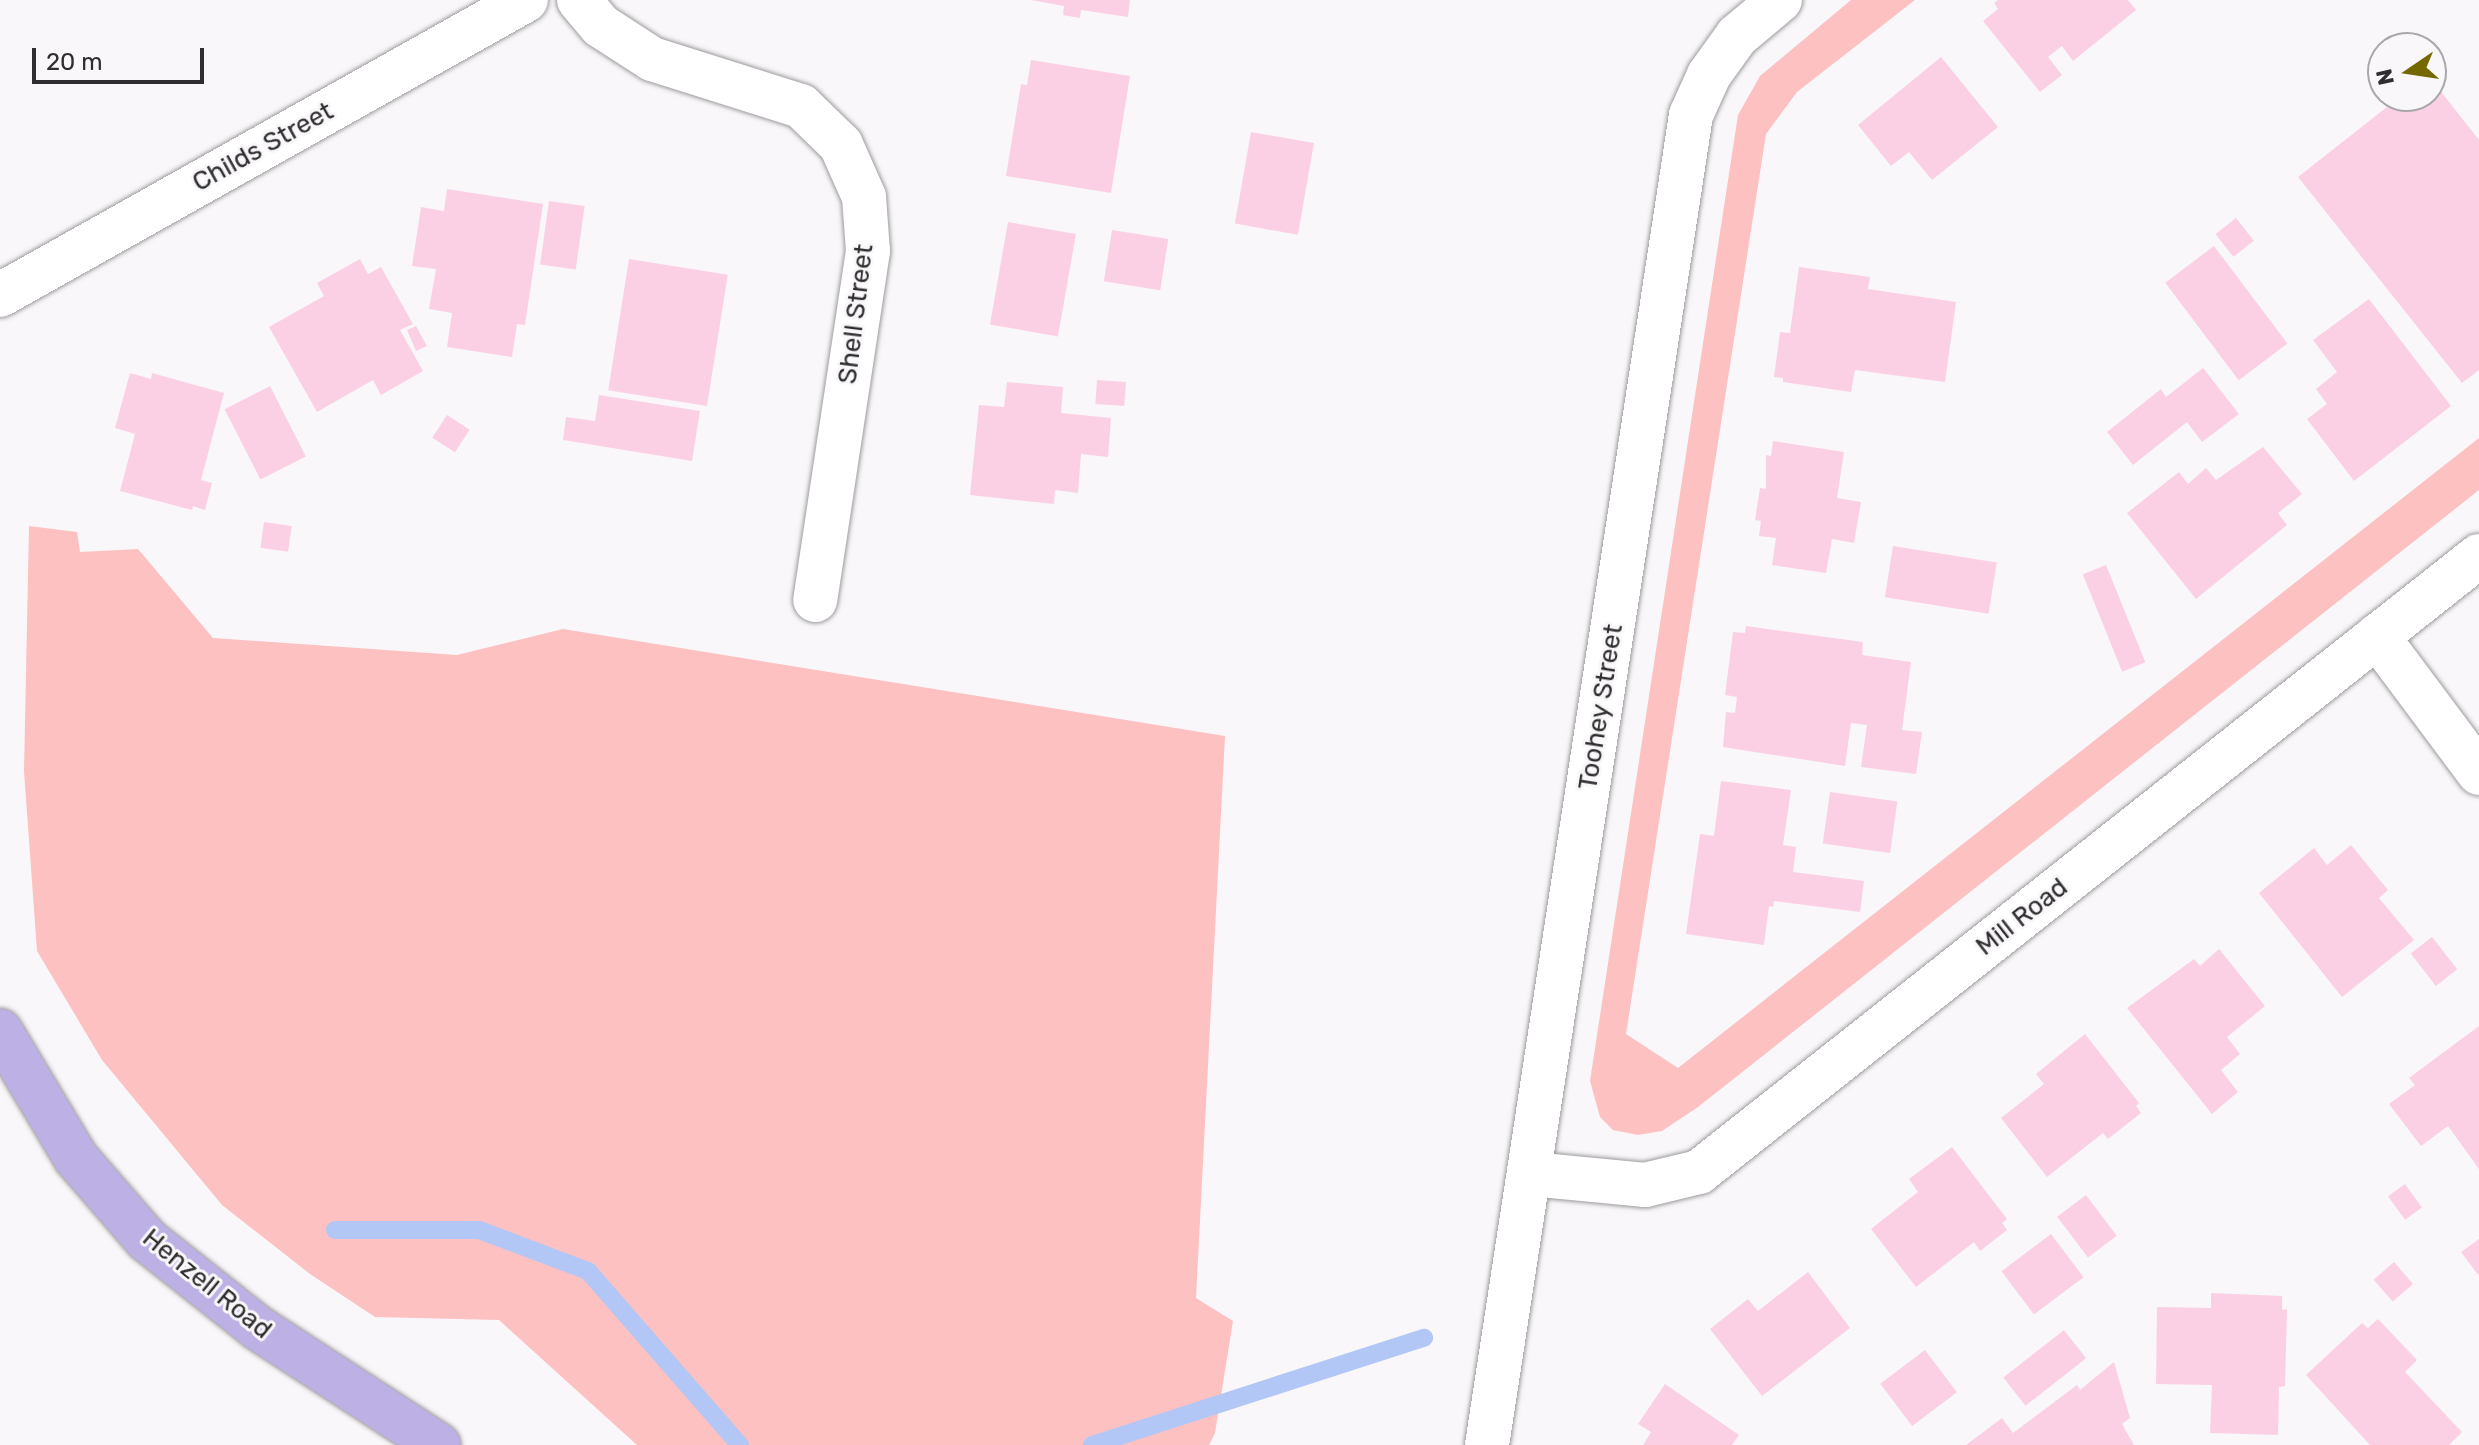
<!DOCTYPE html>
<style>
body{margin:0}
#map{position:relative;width:2479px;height:1445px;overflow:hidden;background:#f9f7fa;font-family:Rubik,sans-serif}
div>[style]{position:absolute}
.green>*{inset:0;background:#fdc1c2}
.stream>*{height:18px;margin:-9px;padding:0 9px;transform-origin:9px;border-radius:9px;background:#b2c7f6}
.building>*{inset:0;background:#fcd0e4;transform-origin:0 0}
.roads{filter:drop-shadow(0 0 2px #9e9b9e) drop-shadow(0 0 2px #9e9b9e)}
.minor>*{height:44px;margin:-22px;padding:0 22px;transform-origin:22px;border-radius:22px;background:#fff}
.major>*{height:44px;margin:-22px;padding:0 22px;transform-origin:22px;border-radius:22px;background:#bdb0e5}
span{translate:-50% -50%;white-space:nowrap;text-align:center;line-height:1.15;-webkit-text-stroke:6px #f9f7fa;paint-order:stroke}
.street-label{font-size:26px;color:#2f2e2f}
.north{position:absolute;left:2367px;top:32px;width:80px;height:80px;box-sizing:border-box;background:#f9f7fa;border:2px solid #a8a7a9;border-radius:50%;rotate:257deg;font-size:22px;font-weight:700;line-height:32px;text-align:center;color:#2f2e2f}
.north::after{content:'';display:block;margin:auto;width:28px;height:36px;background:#766800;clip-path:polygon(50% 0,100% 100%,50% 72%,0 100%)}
.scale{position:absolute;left:32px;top:48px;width:172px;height:36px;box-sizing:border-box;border:4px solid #2f2e2f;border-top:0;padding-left:10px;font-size:24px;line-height:28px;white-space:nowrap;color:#2f2e2f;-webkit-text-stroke:6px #f9f7fa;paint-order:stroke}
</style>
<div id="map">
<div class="green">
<div style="clip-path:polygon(1851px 0,1915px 0,1797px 92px,1766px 134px,1626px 1034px,1678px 1068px,2479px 438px,2479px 490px,1698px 1107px,1662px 1131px,1638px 1135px,1613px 1130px,1600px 1117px,1590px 1081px,1738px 115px,1760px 76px)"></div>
<div style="clip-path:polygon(29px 526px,77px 532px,80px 552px,138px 549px,213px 638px,457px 655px,563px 629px,1225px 736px,1196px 1298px,1233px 1321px,1215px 1433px,1209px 1445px,637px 1445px,499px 1320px,375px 1317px,310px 1274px,222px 1205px,102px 1060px,37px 951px,24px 771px)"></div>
</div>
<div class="stream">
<div style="left:335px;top:1230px;width:144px"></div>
<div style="left:479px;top:1230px;width:116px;rotate:20.6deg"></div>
<div style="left:588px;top:1271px;width:231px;rotate:48.9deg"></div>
<div style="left:1092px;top:1445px;width:349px;rotate:-17.9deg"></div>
</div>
<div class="building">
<div style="clip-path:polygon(1031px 0,1130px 0,1128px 17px,1081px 10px,1080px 18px,1063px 15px,1064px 6px)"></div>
<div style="clip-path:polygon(1998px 0,2128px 0,2136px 10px,2073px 61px,2062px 46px,2048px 57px,2062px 75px,2040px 92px,1983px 21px,1998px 9px,1994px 3px)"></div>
<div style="clip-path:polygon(1941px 57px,1998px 127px,1932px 180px,1909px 152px,1891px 166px,1858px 125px)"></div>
<div style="clip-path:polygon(1031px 60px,1130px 76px,1111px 193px,1006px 176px,1021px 84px,1027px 85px)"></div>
<div style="clip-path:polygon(2431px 79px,2479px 140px,2479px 370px,2462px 383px,2298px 177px,2401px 96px,2431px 96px)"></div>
<div style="left:1251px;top:132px;width:64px;height:93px;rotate:10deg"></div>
<div style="clip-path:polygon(447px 189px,543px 204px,525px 325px,517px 324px,512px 357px,447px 347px,452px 313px,429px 309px,436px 269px,412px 266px,421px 207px,444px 211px)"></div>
<div style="left:549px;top:201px;width:36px;height:64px;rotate:8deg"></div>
<div style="left:2236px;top:218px;width:29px;height:26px;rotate:52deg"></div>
<div style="left:1008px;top:222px;width:69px;height:104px;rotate:10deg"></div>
<div style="left:1112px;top:230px;width:57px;height:52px;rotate:9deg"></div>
<div style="left:2214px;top:246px;width:122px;height:61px;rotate:53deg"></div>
<div style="clip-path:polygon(360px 259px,368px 274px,381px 267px,413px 324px,400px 330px,423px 371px,381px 395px,373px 380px,317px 412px,269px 327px,324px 296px,317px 283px)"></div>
<div style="left:629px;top:259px;width:100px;height:133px;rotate:9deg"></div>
<div style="clip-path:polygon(1799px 267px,1870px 277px,1868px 289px,1956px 302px,1945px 382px,1855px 370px,1851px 392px,1783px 382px,1783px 378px,1774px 377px,1780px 332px,1790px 333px)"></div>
<div style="clip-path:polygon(2369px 299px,2451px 406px,2354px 481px,2307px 419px,2327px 404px,2316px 389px,2337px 372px,2313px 340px)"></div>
<div style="clip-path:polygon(416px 326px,427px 346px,416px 351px,407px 330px)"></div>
<div style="clip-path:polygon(2203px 368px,2239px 414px,2202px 442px,2187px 422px,2133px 465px,2107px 432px,2161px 389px,2166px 397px)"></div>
<div style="clip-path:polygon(130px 373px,151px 379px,152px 373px,224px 393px,201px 480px,212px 483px,205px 510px,193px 506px,192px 510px,120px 491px,135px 434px,115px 428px)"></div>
<div style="left:1097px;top:380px;width:29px;height:24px;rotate:4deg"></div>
<div style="clip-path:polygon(1007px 382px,1063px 387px,1061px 413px,1111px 418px,1108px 457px,1081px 454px,1078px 493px,1055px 490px,1054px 504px,970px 495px,979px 405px,1004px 407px)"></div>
<div style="left:270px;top:386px;width:79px;height:51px;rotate:63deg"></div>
<div style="clip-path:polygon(599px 395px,700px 411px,692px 461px,563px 440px,566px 417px,595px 421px)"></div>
<div style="left:447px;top:415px;width:27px;height:27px;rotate:33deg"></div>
<div style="clip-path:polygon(1773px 441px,1844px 452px,1837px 498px,1861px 502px,1854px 543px,1832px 539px,1826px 573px,1772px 565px,1776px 538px,1759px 536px,1761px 521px,1755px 520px,1760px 488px,1766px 489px,1766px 455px,1771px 456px)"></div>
<div style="clip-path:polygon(2263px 447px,2302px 494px,2278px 513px,2287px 525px,2196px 599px,2127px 513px,2179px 472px,2188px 484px,2206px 468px,2216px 480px)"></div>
<div style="left:264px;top:522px;width:28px;height:26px;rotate:8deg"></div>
<div style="left:1893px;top:546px;width:105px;height:52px;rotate:9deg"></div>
<div style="left:2106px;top:565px;width:105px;height:25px;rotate:68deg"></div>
<div style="clip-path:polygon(1746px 626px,1863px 642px,1862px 655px,1911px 662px,1902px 730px,1922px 732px,1916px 774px,1861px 767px,1867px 725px,1851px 723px,1845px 766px,1723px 747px,1726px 712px,1735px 713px,1737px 697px,1725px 695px,1733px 632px,1745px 633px)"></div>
<div style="clip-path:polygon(1721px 781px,1791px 790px,1783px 845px,1796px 847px,1793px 872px,1864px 881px,1860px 912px,1774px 901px,1773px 907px,1769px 906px,1764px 945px,1686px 934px,1700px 834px,1714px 836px)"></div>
<div style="left:1830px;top:792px;width:68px;height:52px;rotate:8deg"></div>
<div style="clip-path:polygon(2351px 845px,2388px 890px,2379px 898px,2414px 940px,2342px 997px,2259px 893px,2314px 848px,2327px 865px)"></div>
<div style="left:2432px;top:937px;width:41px;height:27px;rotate:52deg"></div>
<div style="clip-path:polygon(2219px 949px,2265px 1006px,2227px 1037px,2240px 1054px,2221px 1070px,2238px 1092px,2212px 1114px,2127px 1008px,2194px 959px,2200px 966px)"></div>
<div style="clip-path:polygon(2479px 1026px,2479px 1169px,2448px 1126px,2421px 1146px,2389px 1104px,2415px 1085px,2409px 1078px)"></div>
<div style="clip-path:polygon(2085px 1034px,2139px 1103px,2136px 1106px,2141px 1113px,2108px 1139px,2103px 1133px,2047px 1177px,2001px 1118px,2044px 1084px,2036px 1074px)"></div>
<div style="clip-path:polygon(1952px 1147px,2007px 1219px,2002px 1223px,2007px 1230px,1980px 1251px,1974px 1242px,1916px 1287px,1871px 1229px,1918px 1192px,1909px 1179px)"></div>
<div style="left:2405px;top:1184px;width:29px;height:21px;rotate:54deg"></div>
<div style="left:2086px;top:1195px;width:51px;height:36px;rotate:53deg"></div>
<div style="left:2051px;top:1234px;width:54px;height:62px;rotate:53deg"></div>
<div style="clip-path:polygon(2479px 1239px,2479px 1276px,2461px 1252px)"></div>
<div style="left:2394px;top:1262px;width:29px;height:27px;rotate:49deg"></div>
<div style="clip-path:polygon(1808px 1272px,1850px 1328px,1762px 1396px,1710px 1329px,1748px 1299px,1758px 1311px)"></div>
<div style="clip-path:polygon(2211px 1293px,2282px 1296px,2282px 1310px,2287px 1309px,2285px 1386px,2279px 1387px,2278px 1435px,2210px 1433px,2212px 1385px,2156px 1384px,2157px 1307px,2211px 1308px)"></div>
<div style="clip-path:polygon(2378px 1319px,2417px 1360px,2405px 1372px,2462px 1432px,2449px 1445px,2370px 1445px,2306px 1375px,2362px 1323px,2368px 1328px)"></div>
<div style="left:2064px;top:1330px;width:36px;height:77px;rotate:52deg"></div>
<div style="left:1925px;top:1350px;width:53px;height:56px;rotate:53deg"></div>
<div style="clip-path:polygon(2114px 1362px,2130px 1418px,2122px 1424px,2134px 1445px,1966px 1445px,2002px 1418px,2013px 1433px,2077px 1385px,2080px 1390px)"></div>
<div style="clip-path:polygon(1665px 1384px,1739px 1435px,1732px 1445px,1643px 1445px,1651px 1432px,1638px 1424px)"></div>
</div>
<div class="roads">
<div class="minor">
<div style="left:579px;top:0;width:34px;rotate:50deg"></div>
<div style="left:601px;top:26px;width:61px;rotate:32.9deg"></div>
<div style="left:652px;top:59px;width:156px;rotate:17.5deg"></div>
<div style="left:801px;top:106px;width:56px;rotate:44.3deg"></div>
<div style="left:841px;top:145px;width:57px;rotate:66.1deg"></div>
<div style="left:864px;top:197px;width:54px;rotate:85.8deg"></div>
<div style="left:868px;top:251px;width:353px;rotate:98.6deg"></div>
<div style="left:0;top:295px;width:603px;rotate:-29.29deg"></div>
<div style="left:2377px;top:636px;width:171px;rotate:53.3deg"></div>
<div style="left:1531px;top:1174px;width:115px;rotate:5.5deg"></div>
<div style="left:1645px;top:1185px;width:56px;rotate:-13.5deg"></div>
<div style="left:1699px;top:1172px;width:994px;rotate:-38.3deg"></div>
<div style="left:1487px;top:1445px;width:1346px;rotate:-81.28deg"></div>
<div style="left:1691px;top:115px;width:44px;rotate:-65.8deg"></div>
<div style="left:1709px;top:75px;width:48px;rotate:-54.3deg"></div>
<div style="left:1737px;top:36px;width:56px;rotate:-39.9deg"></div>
</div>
<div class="major">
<div style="left:0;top:1031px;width:148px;rotate:59.1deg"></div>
<div style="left:76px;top:1158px;width:108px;rotate:49.1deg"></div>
<div style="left:147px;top:1240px;width:142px;rotate:38.4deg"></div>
<div style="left:258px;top:1328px;width:215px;rotate:33deg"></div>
</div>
</div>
<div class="street-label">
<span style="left:263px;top:147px;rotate:-29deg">Childs Street</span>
<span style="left:856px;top:314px;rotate:-83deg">Shell Street</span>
<span style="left:1601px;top:707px;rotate:-81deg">Toohey Street</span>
<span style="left:2022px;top:917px;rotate:-38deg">Mill Road</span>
<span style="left:207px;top:1284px;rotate:39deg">Henzell Road</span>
</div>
<div class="north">N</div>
<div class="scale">20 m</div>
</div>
